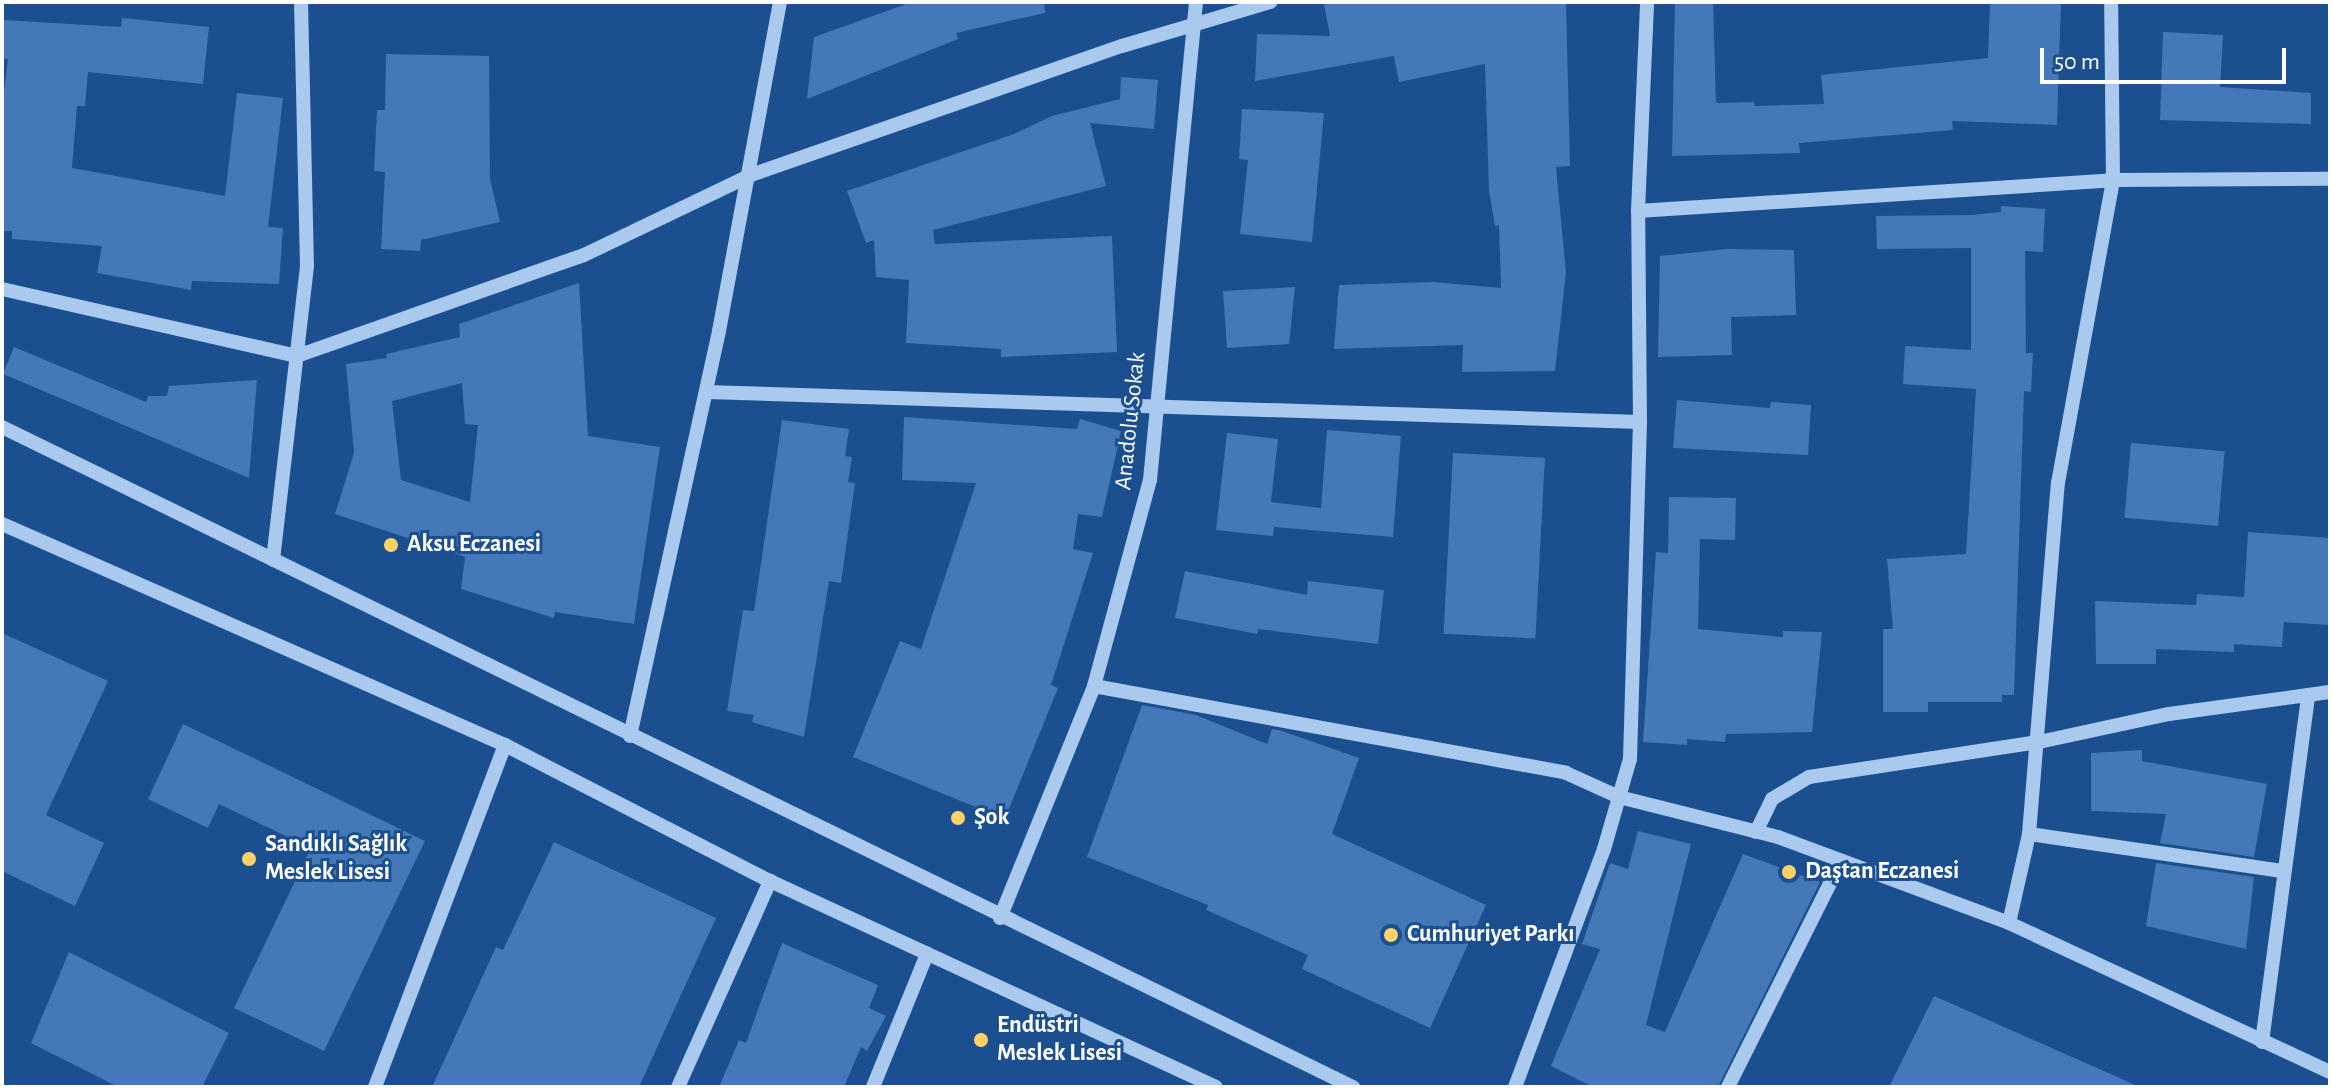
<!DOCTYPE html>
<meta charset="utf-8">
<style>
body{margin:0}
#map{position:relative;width:2332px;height:1089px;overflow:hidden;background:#1b4f8f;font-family:"Alegreya Sans",sans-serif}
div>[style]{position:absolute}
.building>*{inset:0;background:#4478b7;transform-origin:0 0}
.minor>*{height:14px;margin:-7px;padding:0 7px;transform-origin:7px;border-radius:7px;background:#a9c9ee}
.dots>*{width:22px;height:22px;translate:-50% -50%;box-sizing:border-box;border:4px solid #1b4f8f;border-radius:50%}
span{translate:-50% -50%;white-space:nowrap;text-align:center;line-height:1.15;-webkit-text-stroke:6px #1b4f8f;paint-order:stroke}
.street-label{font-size:24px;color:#fff}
.poi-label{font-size:24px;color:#fff;font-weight:700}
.left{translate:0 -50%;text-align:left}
.frame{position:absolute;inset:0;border:4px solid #fff;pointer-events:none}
.scale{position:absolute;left:2040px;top:48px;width:246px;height:36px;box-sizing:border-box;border:4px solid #fff;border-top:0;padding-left:10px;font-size:24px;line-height:28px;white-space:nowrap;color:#fff;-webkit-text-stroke:6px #1b4f8f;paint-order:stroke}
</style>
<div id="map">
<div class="building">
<div style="clip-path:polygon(912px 2px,1044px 2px,1045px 13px,956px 33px,958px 39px,807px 99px,814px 37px)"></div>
<div style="clip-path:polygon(1338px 2px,1566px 2px,1570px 166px,1556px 167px,1566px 273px,1555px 371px,1462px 372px,1463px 345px,1334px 349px,1339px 285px,1433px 282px,1501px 288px,1499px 225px,1495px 226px,1489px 191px,1485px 64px,1399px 82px,1394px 56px,1255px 81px,1257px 34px,1330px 36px,1324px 4px)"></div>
<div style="clip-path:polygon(1675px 2px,1713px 2px,1716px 103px,1754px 102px,1755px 106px,1824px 104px,1821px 75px,1988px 58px,1990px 2px,2061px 2px,2057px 125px,1952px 121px,1953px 130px,1799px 143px,1800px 153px,1672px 156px)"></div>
<div style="clip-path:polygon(122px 18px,209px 27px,203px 84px,88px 72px,85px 106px,77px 106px,72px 168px,225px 196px,237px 93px,283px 98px,268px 227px,283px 228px,279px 284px,192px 281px,191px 290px,97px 273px,102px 246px,12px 239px,12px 231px,2px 231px,2px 109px,8px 59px,2px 58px,4px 20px,121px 27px)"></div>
<div style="clip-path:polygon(2163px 32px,2223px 35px,2220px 87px,2311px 93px,2311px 124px,2160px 120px)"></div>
<div style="clip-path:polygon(386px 54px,489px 56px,490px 179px,500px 222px,421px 240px,420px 251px,381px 249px,385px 172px,374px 171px,377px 110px,385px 110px)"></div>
<div style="clip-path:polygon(1121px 77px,1158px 80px,1154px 129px,1090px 123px,1106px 186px,933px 230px,935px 244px,1112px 236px,1117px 352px,1001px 357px,1001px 349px,906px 343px,909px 280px,876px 277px,874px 240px,866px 243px,847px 191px,1014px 134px,1052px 116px,1120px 99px)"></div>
<div style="clip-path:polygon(1242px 109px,1324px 113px,1312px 242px,1240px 234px,1248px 160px,1239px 159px)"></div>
<div style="clip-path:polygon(2001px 206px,2045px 209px,2043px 252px,2025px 251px,2026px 353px,2033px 353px,2031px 392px,2024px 391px,2014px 695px,2002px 695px,2002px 702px,1928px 702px,1928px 712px,1883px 712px,1883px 629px,1893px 629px,1887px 559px,1966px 554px,1976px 389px,1903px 384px,1905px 346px,1971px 350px,1971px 248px,1877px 249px,1876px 216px,1972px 215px,2001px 212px)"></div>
<div style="clip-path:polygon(1728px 249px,1794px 250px,1796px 315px,1731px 317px,1732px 355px,1658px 357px,1660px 256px)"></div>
<div style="clip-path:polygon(evenodd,579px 283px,588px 436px,660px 447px,634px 624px,555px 612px,554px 618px,461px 589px,465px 557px,335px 514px,354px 453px,346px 364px,387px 358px,386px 354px,460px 337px,459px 324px,579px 283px,462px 383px,465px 424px,478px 425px,470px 502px,401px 480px,392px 401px,462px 383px)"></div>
<div style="clip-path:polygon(1295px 287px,1289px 344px,1227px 348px,1223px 291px)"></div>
<div style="clip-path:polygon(14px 347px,146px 402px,148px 396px,167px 396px,169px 386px,257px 380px,249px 478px,3px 374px)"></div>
<div style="clip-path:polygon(1677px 400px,1770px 408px,1771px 402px,1811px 405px,1808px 455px,1673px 448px)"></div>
<div style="clip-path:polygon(904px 417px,1077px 429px,1080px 419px,1121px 431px,1102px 517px,1078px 514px,1073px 549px,1093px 553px,1051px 685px,1058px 688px,1005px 819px,853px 757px,900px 641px,921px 649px,976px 483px,902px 480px)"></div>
<div style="clip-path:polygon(782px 420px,849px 429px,845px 456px,852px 457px,848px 482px,855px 483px,841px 583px,829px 581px,804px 737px,752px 722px,754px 715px,727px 711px,743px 610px,754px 611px)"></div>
<div style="clip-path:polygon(1327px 430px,1401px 436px,1393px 537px,1274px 527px,1273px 536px,1216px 530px,1227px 433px,1278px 439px,1271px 502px,1321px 508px)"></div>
<div style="left:2131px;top:443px;width:94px;height:75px;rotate:5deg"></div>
<div style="left:1453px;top:453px;width:92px;height:181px;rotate:3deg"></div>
<div style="clip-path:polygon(1669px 497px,1736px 498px,1735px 540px,1700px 539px,1698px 629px,1783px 637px,1783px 631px,1822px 632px,1812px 732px,1726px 734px,1725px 742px,1687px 739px,1687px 745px,1643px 742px,1656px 552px,1668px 553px)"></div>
<div style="clip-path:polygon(2248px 532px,2330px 538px,2330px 625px,2284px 622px,2282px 647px,2234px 644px,2234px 652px,2156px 649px,2156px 664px,2096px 664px,2095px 601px,2196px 605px,2197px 594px,2244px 597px)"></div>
<div style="clip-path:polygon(1185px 571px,1307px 595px,1308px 581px,1384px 590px,1378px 644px,1258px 629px,1257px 634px,1175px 618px)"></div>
<div style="clip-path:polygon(2px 633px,108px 681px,46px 815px,104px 843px,75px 906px,2px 871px)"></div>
<div style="clip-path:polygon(1142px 705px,1196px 715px,1267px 744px,1272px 729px,1282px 731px,1359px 758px,1332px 834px,1486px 905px,1430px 1028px,1302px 969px,1308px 955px,1206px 910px,1208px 905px,1087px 857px)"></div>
<div style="clip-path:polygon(183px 724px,425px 841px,324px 1051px,234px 1008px,311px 848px,219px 804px,208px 828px,148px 799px)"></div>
<div style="clip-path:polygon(2142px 750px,2142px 761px,2267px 784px,2254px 857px,2160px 843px,2166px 814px,2091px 811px,2091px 753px)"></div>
<div style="clip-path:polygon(1638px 831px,1691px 844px,1646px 1025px,1665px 1032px,1743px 854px,1820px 882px,1718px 1087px,1593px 1087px,1551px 1066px,1600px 949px,1582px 944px,1610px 863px,1628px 869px)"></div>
<div style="clip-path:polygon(554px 842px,716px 918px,639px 1087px,432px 1087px,496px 947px,503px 950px)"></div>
<div style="clip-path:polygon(2156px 863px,2254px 877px,2246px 949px,2146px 926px)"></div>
<div style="clip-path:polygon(782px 943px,878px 985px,869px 1008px,886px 1016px,867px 1051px,861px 1047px,844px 1087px,719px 1087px,739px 1040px,746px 1043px)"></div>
<div style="clip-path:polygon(69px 952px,229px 1033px,202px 1087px,118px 1087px,31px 1043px)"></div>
<div style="clip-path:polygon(1934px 996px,2140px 1087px,1889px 1087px)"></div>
</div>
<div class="minor">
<div style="left:1638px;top:211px;width:476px;rotate:-3.7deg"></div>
<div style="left:2113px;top:180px;width:217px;rotate:-0.3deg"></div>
<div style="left:2px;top:289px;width:303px;rotate:12.8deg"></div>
<div style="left:297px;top:356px;width:304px;rotate:-19.4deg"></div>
<div style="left:584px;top:255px;width:185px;rotate:-25.6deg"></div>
<div style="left:751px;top:175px;width:393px;rotate:-19.2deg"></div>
<div style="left:1122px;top:46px;width:155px;rotate:-16.5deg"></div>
<div style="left:706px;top:392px;width:934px;rotate:1.84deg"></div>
<div style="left:2px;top:427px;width:1504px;rotate:26.04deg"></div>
<div style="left:2px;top:524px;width:549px;rotate:23.72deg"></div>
<div style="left:505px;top:745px;width:298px;rotate:27.2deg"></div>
<div style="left:770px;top:881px;width:491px;rotate:24.8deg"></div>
<div style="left:273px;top:560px;width:296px;rotate:-83.4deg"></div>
<div style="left:307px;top:266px;width:264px;rotate:-91.3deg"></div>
<div style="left:1094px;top:686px;width:480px;rotate:10.4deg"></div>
<div style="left:1566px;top:773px;width:58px;rotate:24.4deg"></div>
<div style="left:1619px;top:797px;width:164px;rotate:14.1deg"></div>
<div style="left:1778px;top:837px;width:246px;rotate:20.4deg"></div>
<div style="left:2009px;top:923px;width:354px;rotate:24.9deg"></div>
<div style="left:630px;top:736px;width:415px;rotate:-77.6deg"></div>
<div style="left:719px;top:331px;width:335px;rotate:-79.5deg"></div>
<div style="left:1756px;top:832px;width:37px;rotate:-64deg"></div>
<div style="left:1772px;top:799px;width:43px;rotate:-30.7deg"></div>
<div style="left:1809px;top:777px;width:233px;rotate:-8.7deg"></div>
<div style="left:2039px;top:742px;width:133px;rotate:-12.2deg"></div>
<div style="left:2169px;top:714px;width:162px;rotate:-7.8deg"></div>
<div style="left:2029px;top:834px;width:256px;rotate:8.3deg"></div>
<div style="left:1000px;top:918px;width:250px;rotate:-67.9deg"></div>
<div style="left:1094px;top:686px;width:213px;rotate:-74.8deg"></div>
<div style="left:1150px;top:480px;width:480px;rotate:-84.5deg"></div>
<div style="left:2009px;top:923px;width:91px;rotate:-77.3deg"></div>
<div style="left:2029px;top:834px;width:352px;rotate:-85.3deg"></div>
<div style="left:2058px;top:483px;width:308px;rotate:-79.7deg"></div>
<div style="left:2113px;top:180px;width:178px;rotate:-90.6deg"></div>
<div style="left:2262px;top:1042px;width:350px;rotate:-82.4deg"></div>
<div style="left:375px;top:1087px;width:366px;rotate:-69.2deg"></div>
<div style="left:678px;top:1087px;width:226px;rotate:-65.9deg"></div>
<div style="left:873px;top:1087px;width:144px;rotate:-67.9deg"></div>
<div style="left:1515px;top:1087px;width:254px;rotate:-69.5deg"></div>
<div style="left:1604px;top:849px;width:94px;rotate:-73.9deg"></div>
<div style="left:1630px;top:759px;width:337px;rotate:-88.3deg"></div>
<div style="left:1640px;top:422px;width:211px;rotate:-90.5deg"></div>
<div style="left:1638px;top:211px;width:209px;rotate:-87.5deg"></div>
<div style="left:1728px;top:1087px;width:253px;rotate:-63.4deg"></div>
</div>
<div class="dots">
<div style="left:391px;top:545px;background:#ffd166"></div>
<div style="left:958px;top:818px;background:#ffd166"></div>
<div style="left:249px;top:859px;background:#ffd166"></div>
<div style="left:1789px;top:872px;background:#ffd166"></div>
<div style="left:1391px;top:935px;background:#ffd166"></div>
<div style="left:981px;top:1040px;background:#ffd166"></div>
</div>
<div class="street-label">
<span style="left:1131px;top:421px;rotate:-84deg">Anadolu Sokak</span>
</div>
<div class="poi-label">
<span class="left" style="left:407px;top:545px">Aksu Eczanesi</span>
<span class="left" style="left:974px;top:818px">Şok</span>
<span class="left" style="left:265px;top:859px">Sandıklı Sağlık<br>Meslek Lisesi</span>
<span class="left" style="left:1805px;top:872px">Daştan Eczanesi</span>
<span class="left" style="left:1407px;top:935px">Cumhuriyet Parkı</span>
<span class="left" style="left:997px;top:1040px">Endüstri<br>Meslek Lisesi</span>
</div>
<div class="frame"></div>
<div class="scale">50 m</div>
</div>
